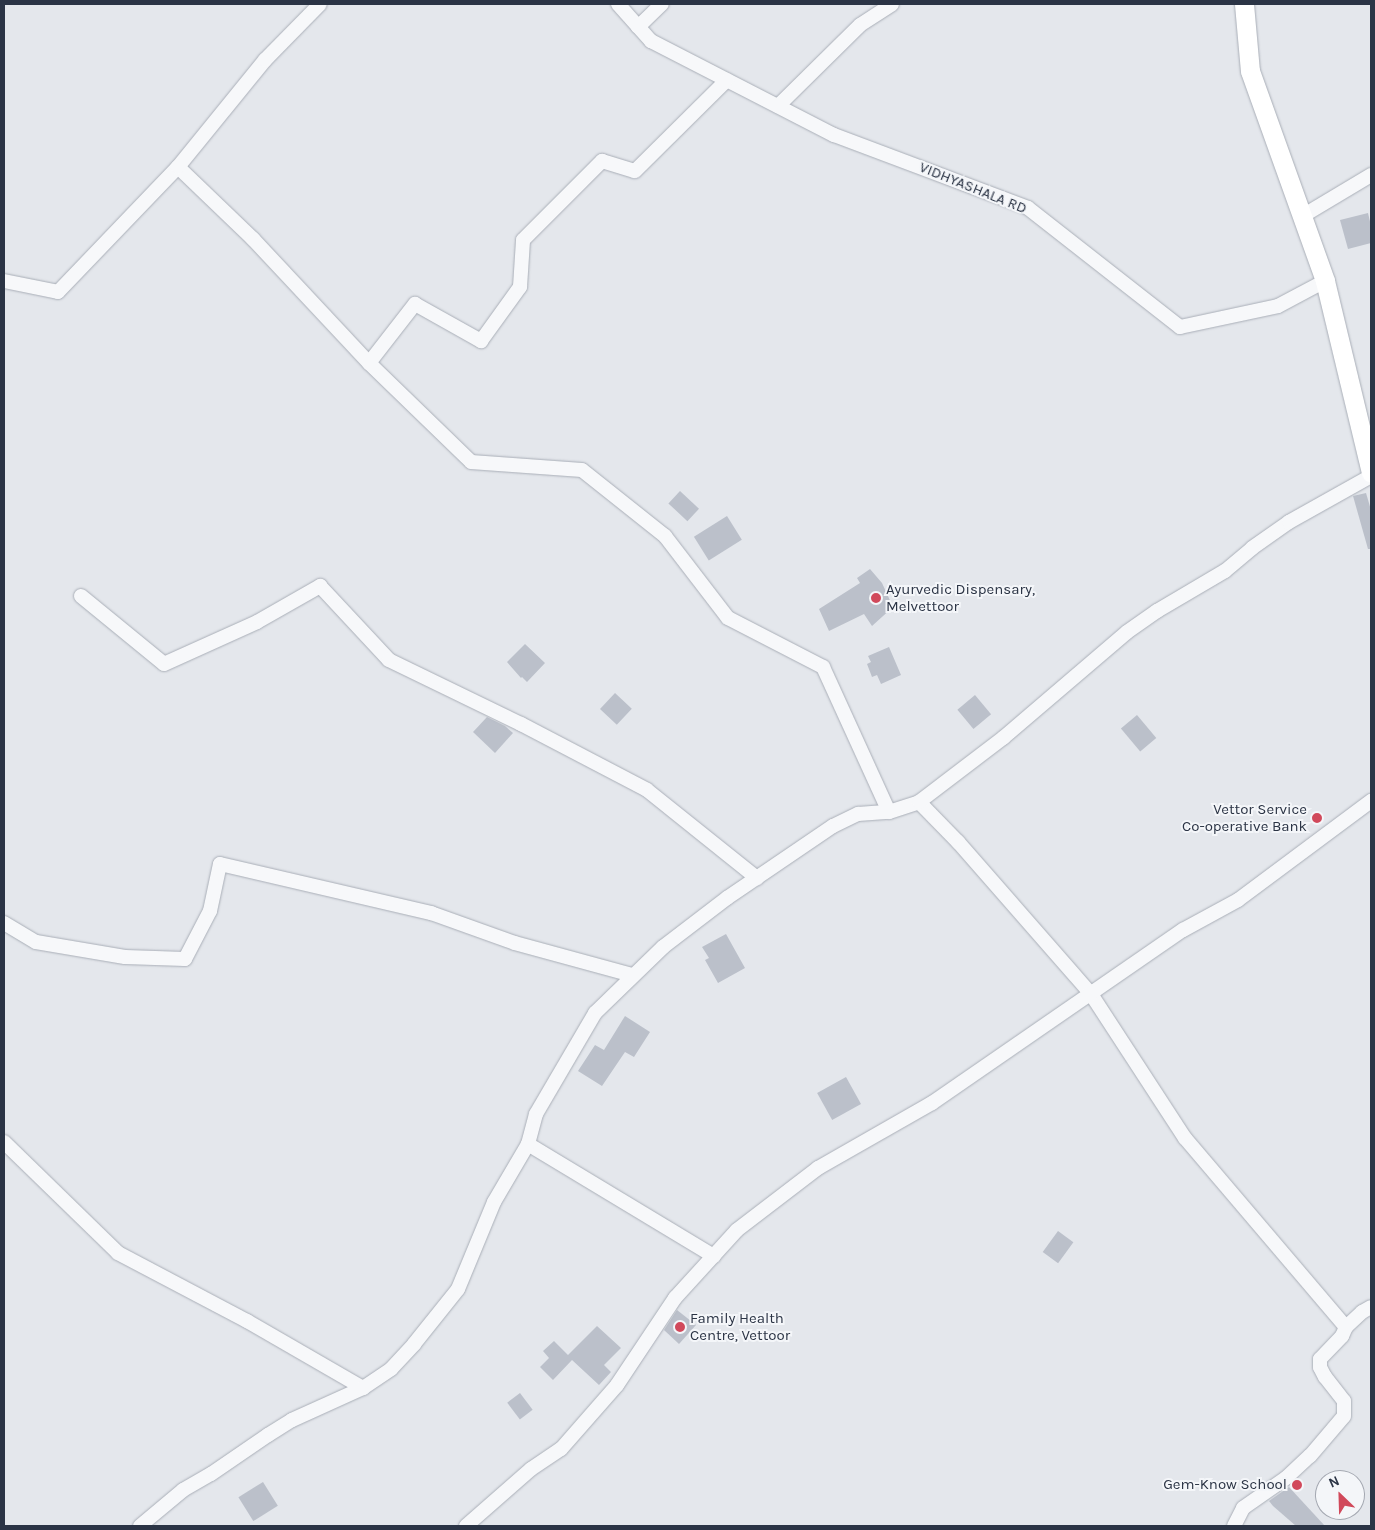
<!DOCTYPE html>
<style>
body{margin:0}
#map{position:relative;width:1375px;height:1530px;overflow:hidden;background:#e4e7ec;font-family:Karla,sans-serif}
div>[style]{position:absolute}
.building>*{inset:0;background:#bbc0ca;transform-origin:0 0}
.roads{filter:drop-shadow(0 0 1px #a9aeb7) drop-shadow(0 0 1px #a9aeb7)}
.minor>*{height:14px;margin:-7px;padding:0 7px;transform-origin:7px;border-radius:7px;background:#f7f8fa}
.secondary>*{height:19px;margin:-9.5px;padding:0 9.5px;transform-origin:9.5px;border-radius:9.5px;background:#fff}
.dots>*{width:14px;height:14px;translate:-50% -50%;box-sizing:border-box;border:2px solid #f4f6f9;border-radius:50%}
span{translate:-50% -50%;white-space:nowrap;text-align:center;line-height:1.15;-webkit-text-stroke:4px #f4f6f9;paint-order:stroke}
.street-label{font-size:15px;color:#2b3445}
.poi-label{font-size:15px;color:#2b3445}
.left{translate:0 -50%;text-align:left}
.right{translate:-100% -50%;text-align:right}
.frame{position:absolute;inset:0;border:5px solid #2b3445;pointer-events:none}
.north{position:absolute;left:1315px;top:1470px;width:50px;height:50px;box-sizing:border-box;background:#f4f6f9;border:1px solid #a4a8b1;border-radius:50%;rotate:336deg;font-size:14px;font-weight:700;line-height:20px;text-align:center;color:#2b3445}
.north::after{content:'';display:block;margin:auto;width:18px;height:22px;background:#d1495b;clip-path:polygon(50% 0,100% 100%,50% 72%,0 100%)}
</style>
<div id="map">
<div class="building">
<div style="clip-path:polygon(1368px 213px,1371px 226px,1371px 243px,1348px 249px,1340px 220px)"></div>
<div style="left:680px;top:491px;width:26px;height:17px;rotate:43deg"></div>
<div style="clip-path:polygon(1366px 493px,1371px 510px,1371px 549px,1368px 549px,1353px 496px)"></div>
<div style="left:727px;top:516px;width:28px;height:39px;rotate:58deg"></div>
<div style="clip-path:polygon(870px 569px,882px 583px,893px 607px,872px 626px,864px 614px,829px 631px,819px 609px,860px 583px,857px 578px)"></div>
<div style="clip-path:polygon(525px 644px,545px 663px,527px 682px,522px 677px,521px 678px,507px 662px)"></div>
<div style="clip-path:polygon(889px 647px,901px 675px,881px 684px,877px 675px,872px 677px,867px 664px,871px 662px,868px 656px)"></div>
<div style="left:615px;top:693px;width:23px;height:22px;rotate:43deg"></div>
<div style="left:975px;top:695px;width:25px;height:23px;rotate:50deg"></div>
<div style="left:1137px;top:715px;width:30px;height:21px;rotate:50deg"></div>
<div style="clip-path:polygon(487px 717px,505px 726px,513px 733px,495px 753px,473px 732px)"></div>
<div style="clip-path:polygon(726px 934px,745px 968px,718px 983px,705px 960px,709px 958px,702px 947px)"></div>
<div style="clip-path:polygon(625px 1016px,650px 1032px,634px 1057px,625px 1052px,602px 1086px,578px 1071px,595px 1045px,604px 1050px)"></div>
<div style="left:846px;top:1077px;width:31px;height:33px;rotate:61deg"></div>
<div style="left:1058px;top:1231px;width:19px;height:26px;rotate:36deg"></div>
<div style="clip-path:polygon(677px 1310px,696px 1325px,679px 1344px,664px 1330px)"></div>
<div style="clip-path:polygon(597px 1326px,621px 1348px,604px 1365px,611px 1372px,599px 1385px,572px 1360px,553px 1380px,540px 1367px,549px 1358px,543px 1351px,554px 1341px,568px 1355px)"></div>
<div style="left:520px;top:1393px;width:21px;height:16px;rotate:53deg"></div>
<div style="left:263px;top:1482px;width:28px;height:29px;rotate:58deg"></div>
<div style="clip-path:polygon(1289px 1487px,1325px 1526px,1296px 1526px,1273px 1506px,1269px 1501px)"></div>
</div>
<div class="roads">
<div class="minor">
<div style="left:618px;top:4px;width:50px;rotate:48.3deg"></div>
<div style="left:651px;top:41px;width:206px;rotate:27.2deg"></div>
<div style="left:834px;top:135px;width:207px;rotate:20.6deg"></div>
<div style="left:1028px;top:208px;width:193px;rotate:38.1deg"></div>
<div style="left:1180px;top:327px;width:100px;rotate:-12.1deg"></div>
<div style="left:1278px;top:306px;width:53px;rotate:-28deg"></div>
<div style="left:638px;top:27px;width:33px;rotate:-44deg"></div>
<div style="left:778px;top:106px;width:115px;rotate:-44.6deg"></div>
<div style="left:860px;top:25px;width:38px;rotate:-33deg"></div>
<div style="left:178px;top:167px;width:104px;rotate:43.8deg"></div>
<div style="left:253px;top:239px;width:170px;rotate:46.9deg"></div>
<div style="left:369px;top:363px;width:142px;rotate:44.1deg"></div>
<div style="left:471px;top:462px;width:111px;rotate:4.1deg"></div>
<div style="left:582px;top:470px;width:106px;rotate:38.5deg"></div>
<div style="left:665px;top:536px;width:103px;rotate:52.5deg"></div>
<div style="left:728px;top:618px;width:107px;rotate:27.3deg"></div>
<div style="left:823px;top:667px;width:159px;rotate:65.5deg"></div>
<div style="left:1301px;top:217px;width:82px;rotate:-31deg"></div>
<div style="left:4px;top:281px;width:55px;rotate:11.5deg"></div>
<div style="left:58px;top:292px;width:173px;rotate:-46.2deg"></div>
<div style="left:178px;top:167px;width:138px;rotate:-50.9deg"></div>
<div style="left:265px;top:60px;width:78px;rotate:-45.5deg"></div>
<div style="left:369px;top:363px;width:75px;rotate:-52.1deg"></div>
<div style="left:415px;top:304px;width:76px;rotate:29.3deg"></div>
<div style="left:481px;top:341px;width:67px;rotate:-54.2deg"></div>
<div style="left:520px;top:287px;width:47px;rotate:-86.3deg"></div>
<div style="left:523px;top:240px;width:112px;rotate:-45deg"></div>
<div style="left:602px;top:161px;width:34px;rotate:17deg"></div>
<div style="left:635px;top:171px;width:129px;rotate:-44.7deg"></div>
<div style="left:81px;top:596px;width:107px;rotate:39.3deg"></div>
<div style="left:164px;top:664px;width:102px;rotate:-24.3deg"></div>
<div style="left:257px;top:622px;width:73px;rotate:-29.7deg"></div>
<div style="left:320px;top:586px;width:101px;rotate:47deg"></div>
<div style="left:389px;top:660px;width:147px;rotate:25.9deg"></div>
<div style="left:521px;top:724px;width:142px;rotate:27.6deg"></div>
<div style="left:647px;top:790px;width:141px;rotate:38.7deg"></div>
<div style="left:919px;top:802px;width:56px;rotate:45.7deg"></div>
<div style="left:958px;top:842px;width:202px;rotate:48.8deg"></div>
<div style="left:1091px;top:994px;width:172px;rotate:56.9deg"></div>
<div style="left:1185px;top:1138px;width:248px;rotate:49.6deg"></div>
<div style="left:4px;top:923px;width:37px;rotate:31deg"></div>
<div style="left:36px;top:942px;width:90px;rotate:9.6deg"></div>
<div style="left:125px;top:957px;width:60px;rotate:1.9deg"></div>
<div style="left:185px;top:959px;width:54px;rotate:-62.5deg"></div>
<div style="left:210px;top:911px;width:48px;rotate:-78deg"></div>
<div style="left:220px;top:864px;width:217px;rotate:13.1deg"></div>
<div style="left:431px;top:913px;width:89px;rotate:19.7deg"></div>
<div style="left:515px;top:943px;width:121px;rotate:15.3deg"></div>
<div style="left:4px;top:1142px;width:159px;rotate:44.2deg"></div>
<div style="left:118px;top:1253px;width:146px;rotate:27.8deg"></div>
<div style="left:247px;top:1321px;width:134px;rotate:30deg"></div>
<div style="left:528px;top:1144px;width:217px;rotate:31.1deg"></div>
<div style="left:140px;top:1526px;width:56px;rotate:-39.9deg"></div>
<div style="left:183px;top:1490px;width:32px;rotate:-30deg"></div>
<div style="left:211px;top:1474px;width:69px;rotate:-34.4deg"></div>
<div style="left:268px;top:1435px;width:28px;rotate:-32deg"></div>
<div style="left:292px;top:1420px;width:78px;rotate:-24.3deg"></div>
<div style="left:363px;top:1388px;width:34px;rotate:-34deg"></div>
<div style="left:391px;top:1369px;width:34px;rotate:-47deg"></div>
<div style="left:414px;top:1344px;width:70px;rotate:-51.3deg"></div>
<div style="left:458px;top:1289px;width:94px;rotate:-67.5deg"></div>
<div style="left:494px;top:1202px;width:67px;rotate:-59.6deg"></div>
<div style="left:528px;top:1144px;width:31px;rotate:-75deg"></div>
<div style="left:536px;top:1114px;width:117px;rotate:-59.7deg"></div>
<div style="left:595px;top:1013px;width:95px;rotate:-44.1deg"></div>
<div style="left:663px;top:947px;width:81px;rotate:-37.4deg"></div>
<div style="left:727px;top:898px;width:128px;rotate:-34.2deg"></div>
<div style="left:833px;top:826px;width:28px;rotate:-26deg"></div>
<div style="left:858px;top:814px;width:31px;rotate:-4deg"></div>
<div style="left:889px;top:812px;width:32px;rotate:-18deg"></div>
<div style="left:919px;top:802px;width:106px;rotate:-37.3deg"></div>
<div style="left:1003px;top:738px;width:163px;rotate:-40.5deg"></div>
<div style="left:1127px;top:632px;width:37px;rotate:-35deg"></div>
<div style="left:1157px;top:611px;width:79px;rotate:-30.5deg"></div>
<div style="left:1225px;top:571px;width:35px;rotate:-40deg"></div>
<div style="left:1252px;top:548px;width:45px;rotate:-35.1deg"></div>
<div style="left:1289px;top:522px;width:94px;rotate:-29.3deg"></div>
<div style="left:466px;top:1526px;width:86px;rotate:-41.2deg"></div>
<div style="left:531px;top:1469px;width:36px;rotate:-34deg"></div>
<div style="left:561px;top:1449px;width:85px;rotate:-48.8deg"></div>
<div style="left:617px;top:1385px;width:105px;rotate:-56.3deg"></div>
<div style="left:675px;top:1298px;width:92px;rotate:-47.6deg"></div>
<div style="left:737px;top:1230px;width:102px;rotate:-37.4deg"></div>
<div style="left:818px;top:1168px;width:131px;rotate:-29.7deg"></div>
<div style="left:932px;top:1103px;width:305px;rotate:-34.6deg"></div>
<div style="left:1183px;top:930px;width:63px;rotate:-28.6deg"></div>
<div style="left:1238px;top:900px;width:166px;rotate:-36.7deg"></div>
<div style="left:1234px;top:1526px;width:20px;rotate:-63deg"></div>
<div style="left:1243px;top:1508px;width:52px;rotate:-34.9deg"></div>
<div style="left:1286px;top:1478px;width:33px;rotate:-43deg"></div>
<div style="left:1310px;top:1456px;width:52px;rotate:-49.6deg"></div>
<div style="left:1344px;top:1416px;width:15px;rotate:-90deg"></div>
<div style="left:1344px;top:1401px;width:31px;rotate:-128deg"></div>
<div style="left:1325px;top:1377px;width:11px;rotate:-117deg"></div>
<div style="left:1320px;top:1367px;width:8px;rotate:-90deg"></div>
<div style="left:1320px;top:1359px;width:32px;rotate:-46deg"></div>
<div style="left:1342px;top:1336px;width:10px;rotate:-66deg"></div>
<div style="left:1346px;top:1327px;width:22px;rotate:-43deg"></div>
<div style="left:1362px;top:1312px;width:10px;rotate:-29deg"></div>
</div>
<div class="secondary">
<div style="left:1244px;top:4px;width:67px;rotate:84.9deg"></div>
<div style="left:1250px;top:71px;width:223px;rotate:70.3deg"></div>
<div style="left:1325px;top:281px;width:197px;rotate:76.5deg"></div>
</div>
</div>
<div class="dots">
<div style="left:876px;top:598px;background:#d1495b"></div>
<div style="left:1317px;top:818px;background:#d1495b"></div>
<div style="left:680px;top:1327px;background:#d1495b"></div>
<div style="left:1297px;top:1485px;background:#d1495b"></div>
</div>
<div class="street-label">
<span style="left:973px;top:188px;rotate:22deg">VIDHYASHALA RD</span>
</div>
<div class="poi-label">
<span class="left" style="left:886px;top:598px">Ayurvedic Dispensary,<br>Melvettoor</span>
<span class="right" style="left:1307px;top:818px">Vettor Service<br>Co-operative Bank</span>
<span class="left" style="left:690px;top:1327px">Family Health<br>Centre, Vettoor</span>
<span class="right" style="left:1287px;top:1485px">Gem-Know School</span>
</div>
<div class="frame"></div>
<div class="north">N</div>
</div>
